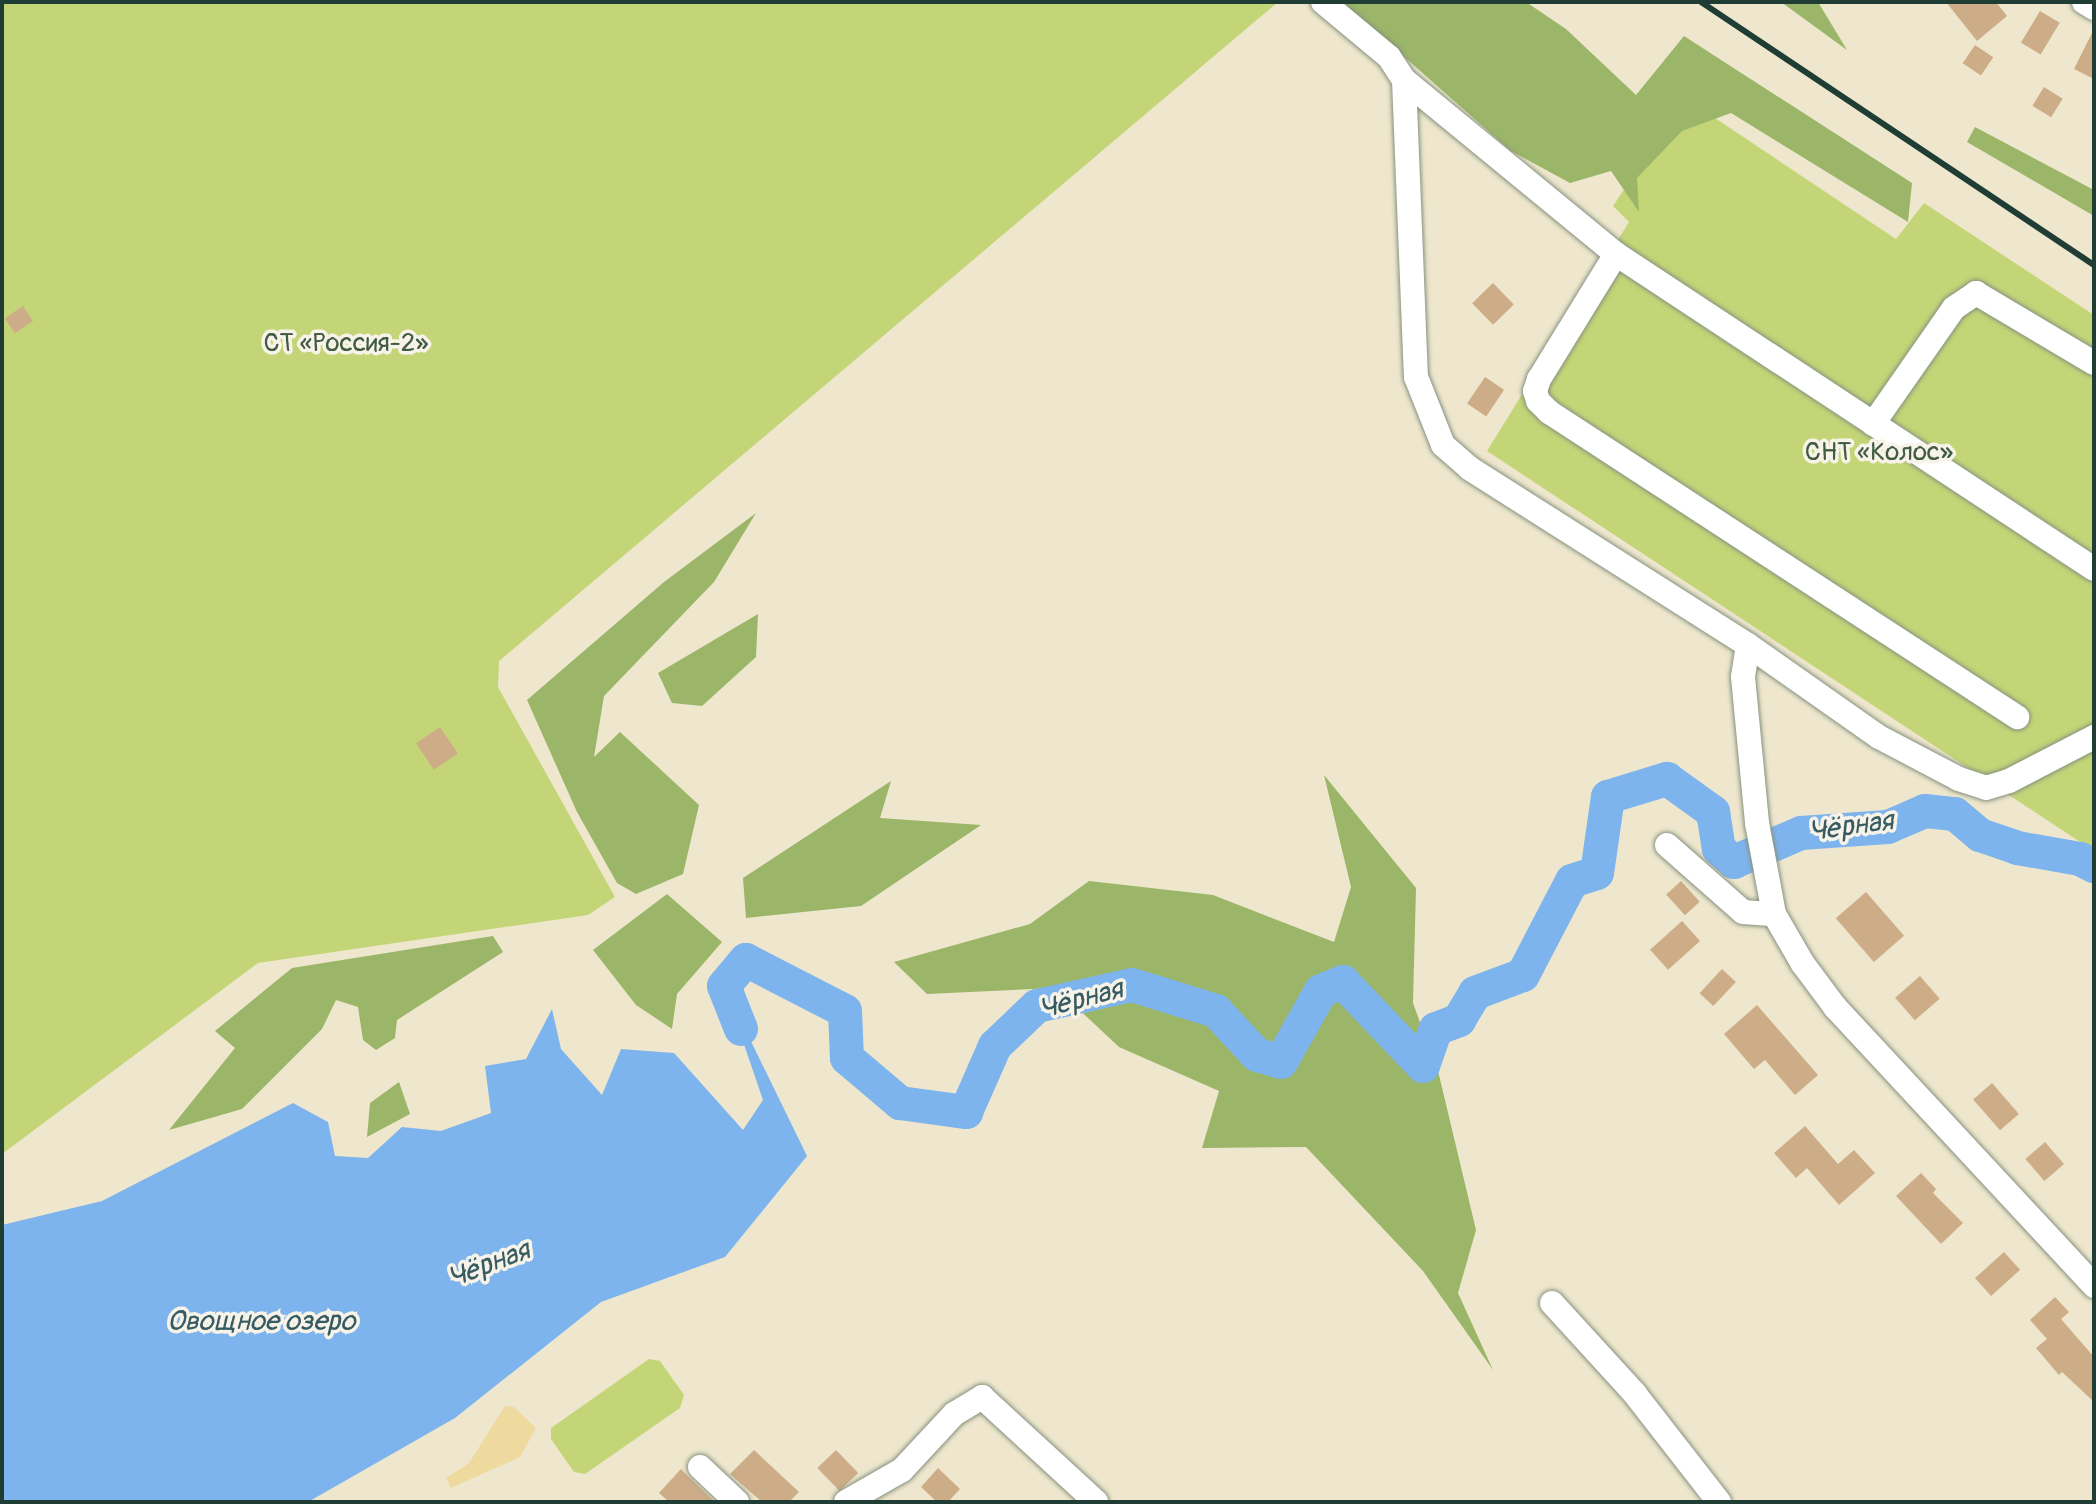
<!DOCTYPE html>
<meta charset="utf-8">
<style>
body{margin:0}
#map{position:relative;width:2096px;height:1504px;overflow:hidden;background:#eee7cd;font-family:Pangolin,sans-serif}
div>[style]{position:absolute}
.green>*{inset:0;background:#c4d577}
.forest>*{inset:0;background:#9bb668}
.sand>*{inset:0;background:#eeda9e}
.water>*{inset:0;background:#7eb4ed}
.river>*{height:34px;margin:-17px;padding:0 17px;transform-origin:17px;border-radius:17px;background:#7eb4ed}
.building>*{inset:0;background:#cdad87;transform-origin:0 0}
.roads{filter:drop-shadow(0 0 2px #869280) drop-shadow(0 0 2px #869280)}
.minor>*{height:24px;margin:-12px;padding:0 12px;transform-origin:12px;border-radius:12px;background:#fff}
.rail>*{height:6px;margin:-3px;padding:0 3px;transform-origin:3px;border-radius:3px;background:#1f3d34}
span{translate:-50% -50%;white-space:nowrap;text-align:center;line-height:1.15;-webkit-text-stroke:7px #f7f3e8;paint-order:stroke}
.park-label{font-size:26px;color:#405b41}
.water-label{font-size:28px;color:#375b62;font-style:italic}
.frame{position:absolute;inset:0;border:4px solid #1f3d34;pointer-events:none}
</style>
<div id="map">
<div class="green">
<div style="clip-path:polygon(2px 2px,1278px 2px,499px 661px,498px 687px,615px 897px,588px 915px,258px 963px,2px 1154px)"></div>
<div style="clip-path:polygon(1685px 98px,1896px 239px,1924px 203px,2094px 315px,2094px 851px,1487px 451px,1629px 222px,1613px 206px)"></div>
<div style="clip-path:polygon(649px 1359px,660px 1361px,684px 1395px,680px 1408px,585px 1474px,574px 1472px,551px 1439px,551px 1428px)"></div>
</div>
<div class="forest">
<div style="clip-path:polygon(1342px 2px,1526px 2px,1566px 29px,1636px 95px,1684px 36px,1912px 183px,1908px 222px,1731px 113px,1682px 131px,1637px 178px,1639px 212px,1611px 171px,1570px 183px,1511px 151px)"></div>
<div style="clip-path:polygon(1781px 2px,1818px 2px,1847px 50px)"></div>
<div style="clip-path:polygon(1975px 127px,2094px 190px,2094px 216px,1967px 142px)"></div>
<div style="clip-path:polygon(756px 513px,714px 582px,604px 696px,594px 757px,620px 732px,699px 805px,683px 874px,636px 894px,617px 883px,577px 812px,527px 700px,664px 582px)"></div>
<div style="clip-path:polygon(758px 614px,756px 657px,702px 706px,672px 703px,658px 673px)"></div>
<div style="clip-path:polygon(1324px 775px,1416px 888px,1413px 1003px,1439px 1075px,1476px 1230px,1458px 1293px,1493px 1370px,1423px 1271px,1306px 1147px,1202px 1148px,1219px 1091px,1119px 1047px,1056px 988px,927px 994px,894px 962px,1030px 924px,1089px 881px,1213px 895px,1334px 942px,1351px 887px)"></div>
<div style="clip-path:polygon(891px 781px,880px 818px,981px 825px,861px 906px,746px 918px,743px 878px)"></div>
<div style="clip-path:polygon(667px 894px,722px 942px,677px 994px,672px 1029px,636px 1005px,593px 950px)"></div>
<div style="clip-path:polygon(493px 936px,503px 952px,397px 1020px,395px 1038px,376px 1050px,363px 1040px,358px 1007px,336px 1000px,322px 1029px,242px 1109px,169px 1130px,235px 1048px,215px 1031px,292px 968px)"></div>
<div style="clip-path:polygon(399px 1082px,410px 1114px,367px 1137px,370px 1103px)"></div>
</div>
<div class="sand">
<div style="clip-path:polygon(505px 1406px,514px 1407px,536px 1428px,520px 1457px,451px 1488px,446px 1478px,469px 1463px)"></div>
</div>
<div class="water">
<div style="clip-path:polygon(724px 986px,807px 1156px,725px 1257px,601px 1302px,455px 1418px,308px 1502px,2px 1502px,2px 1225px,102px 1201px,293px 1103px,328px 1122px,335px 1156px,368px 1158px,402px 1127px,441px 1131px,491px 1113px,485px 1066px,526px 1059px,552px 1009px,561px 1049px,602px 1095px,621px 1049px,674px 1053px,743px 1130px,763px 1100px)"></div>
</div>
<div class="river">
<div style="left:741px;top:1029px;width:46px;rotate:-111.6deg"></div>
<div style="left:724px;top:986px;width:34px;rotate:-50deg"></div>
<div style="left:746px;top:960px;width:111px;rotate:27.3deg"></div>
<div style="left:845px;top:1011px;width:47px;rotate:87.6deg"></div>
<div style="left:847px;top:1058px;width:70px;rotate:40.3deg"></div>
<div style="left:900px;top:1103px;width:67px;rotate:7.8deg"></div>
<div style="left:966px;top:1112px;width:72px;rotate:-66.3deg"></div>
<div style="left:995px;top:1046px;width:58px;rotate:-43.6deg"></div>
<div style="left:1037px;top:1006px;width:97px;rotate:-12.5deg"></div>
<div style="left:1132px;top:985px;width:88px;rotate:17.2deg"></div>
<div style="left:1216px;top:1011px;width:60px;rotate:47deg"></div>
<div style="left:1257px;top:1055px;width:25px;rotate:16deg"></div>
<div style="left:1281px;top:1062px;width:81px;rotate:-60.6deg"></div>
<div style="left:1321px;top:991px;width:24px;rotate:-22deg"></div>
<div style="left:1343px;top:982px;width:116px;rotate:46.4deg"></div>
<div style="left:1423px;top:1066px;width:39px;rotate:-71deg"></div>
<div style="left:1436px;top:1029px;width:25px;rotate:-21deg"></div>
<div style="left:1459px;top:1020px;width:31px;rotate:-59deg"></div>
<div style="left:1475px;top:993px;width:51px;rotate:-20.6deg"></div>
<div style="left:1523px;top:975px;width:106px;rotate:-62.5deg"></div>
<div style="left:1572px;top:881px;width:26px;rotate:-18deg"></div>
<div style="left:1597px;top:873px;width:77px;rotate:-81.8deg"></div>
<div style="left:1608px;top:797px;width:62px;rotate:-17deg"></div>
<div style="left:1667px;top:779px;width:57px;rotate:35.7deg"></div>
<div style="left:1713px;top:812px;width:37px;rotate:81deg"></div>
<div style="left:1719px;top:849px;width:20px;rotate:41deg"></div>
<div style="left:1734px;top:862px;width:73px;rotate:-23.4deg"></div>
<div style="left:1801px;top:833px;width:87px;rotate:-3.9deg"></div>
<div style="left:1888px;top:827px;width:40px;rotate:-23.4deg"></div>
<div style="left:1925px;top:811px;width:30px;rotate:6deg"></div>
<div style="left:1955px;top:814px;width:33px;rotate:40deg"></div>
<div style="left:1980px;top:835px;width:39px;rotate:19deg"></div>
<div style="left:2017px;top:848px;width:64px;rotate:9.9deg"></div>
<div style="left:2080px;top:859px;width:16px;rotate:27deg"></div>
</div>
<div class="building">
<div style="clip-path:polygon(1946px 2px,1996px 2px,2007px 16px,1977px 41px)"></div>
<div style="left:2040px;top:11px;width:23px;height:37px;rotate:31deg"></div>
<div style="clip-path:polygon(2094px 29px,2094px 79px,2074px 69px)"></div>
<div style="left:1975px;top:45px;width:22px;height:22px;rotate:34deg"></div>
<div style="left:2044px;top:87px;width:22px;height:22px;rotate:32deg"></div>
<div style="left:1493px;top:283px;width:30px;height:29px;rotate:46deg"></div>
<div style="left:23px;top:306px;width:18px;height:22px;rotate:56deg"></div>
<div style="left:1485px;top:377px;width:23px;height:32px;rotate:34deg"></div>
<div style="left:440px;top:727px;width:32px;height:29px;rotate:56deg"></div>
<div style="left:1681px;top:881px;width:28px;height:20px;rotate:48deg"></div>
<div style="left:1866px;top:892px;width:58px;height:40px;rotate:49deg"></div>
<div style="left:1682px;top:921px;width:27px;height:43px;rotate:48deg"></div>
<div style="left:1722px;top:969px;width:19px;height:33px;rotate:43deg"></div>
<div style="left:1920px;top:976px;width:30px;height:33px;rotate:49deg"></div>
<div style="clip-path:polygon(1757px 1005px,1818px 1075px,1795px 1095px,1765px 1060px,1754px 1069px,1724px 1034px)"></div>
<div style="left:1992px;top:1083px;width:41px;height:25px;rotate:49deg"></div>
<div style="clip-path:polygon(1805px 1126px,1838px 1164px,1854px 1150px,1875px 1173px,1839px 1205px,1807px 1168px,1796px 1178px,1774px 1153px)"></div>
<div style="left:2045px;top:1142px;width:29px;height:26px;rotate:49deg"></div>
<div style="clip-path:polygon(1921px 1173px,1936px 1189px,1933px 1193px,1963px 1223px,1941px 1244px,1896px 1196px)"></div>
<div style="left:2004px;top:1252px;width:24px;height:39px;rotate:48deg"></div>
<div style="clip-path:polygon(2055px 1297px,2069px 1312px,2061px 1319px,2094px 1357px,2094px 1402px,2062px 1372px,2059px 1375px,2036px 1348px,2047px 1339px,2030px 1320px)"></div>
<div style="clip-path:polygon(754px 1450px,799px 1492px,789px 1502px,762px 1502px,730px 1474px)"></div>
<div style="left:836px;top:1450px;width:32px;height:26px;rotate:46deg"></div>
<div style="clip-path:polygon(938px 1468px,960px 1489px,948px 1502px,937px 1502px,921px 1487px)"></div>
<div style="clip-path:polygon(681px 1469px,690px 1478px,715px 1502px,669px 1502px,659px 1493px)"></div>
</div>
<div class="roads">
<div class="minor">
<div style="left:1323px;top:2px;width:86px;rotate:39.8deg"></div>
<div style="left:1389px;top:57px;width:27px;rotate:57deg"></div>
<div style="left:1404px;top:80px;width:274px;rotate:39.4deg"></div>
<div style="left:1616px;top:254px;width:572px;rotate:33.38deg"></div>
<div style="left:2084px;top:2px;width:12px;rotate:31deg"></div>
<div style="left:1404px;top:80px;width:297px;rotate:87.7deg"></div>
<div style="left:1416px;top:377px;width:73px;rotate:68.3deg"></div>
<div style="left:1443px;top:445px;width:35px;rotate:41deg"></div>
<div style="left:1469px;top:468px;width:330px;rotate:32.4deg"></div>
<div style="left:1748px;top:645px;width:32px;rotate:99deg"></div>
<div style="left:1743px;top:677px;width:147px;rotate:84.5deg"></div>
<div style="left:1757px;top:823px;width:93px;rotate:79.4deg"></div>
<div style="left:1774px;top:914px;width:58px;rotate:59.9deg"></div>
<div style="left:1803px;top:964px;width:54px;rotate:53.3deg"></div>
<div style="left:1835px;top:1007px;width:381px;rotate:47.1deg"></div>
<div style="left:1616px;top:254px;width:147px;rotate:121.6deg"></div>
<div style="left:1539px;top:379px;width:13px;rotate:108deg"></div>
<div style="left:1535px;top:391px;width:10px;rotate:73deg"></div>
<div style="left:1538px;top:401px;width:16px;rotate:45deg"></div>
<div style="left:1549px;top:412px;width:559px;rotate:33.09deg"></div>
<div style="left:1873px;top:424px;width:141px;rotate:-55.1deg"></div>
<div style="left:1954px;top:308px;width:27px;rotate:-34deg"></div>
<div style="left:1976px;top:293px;width:137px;rotate:30.7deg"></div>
<div style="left:1748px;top:645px;width:160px;rotate:35.1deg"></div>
<div style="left:1879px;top:737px;width:90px;rotate:27.7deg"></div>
<div style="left:1959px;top:779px;width:28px;rotate:18deg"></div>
<div style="left:1986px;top:788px;width:24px;rotate:-17deg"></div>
<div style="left:2009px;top:781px;width:96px;rotate:-27.4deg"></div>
<div style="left:1667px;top:845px;width:101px;rotate:41.4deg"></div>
<div style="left:1743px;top:912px;width:31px;rotate:4deg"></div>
<div style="left:1552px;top:1303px;width:123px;rotate:47.6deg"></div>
<div style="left:1635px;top:1394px;width:137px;rotate:52.1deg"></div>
<div style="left:700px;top:1467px;width:51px;rotate:43.4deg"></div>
<div style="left:846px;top:1502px;width:64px;rotate:-29.7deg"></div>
<div style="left:902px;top:1470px;width:76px;rotate:-47.1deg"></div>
<div style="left:954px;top:1414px;width:33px;rotate:-31deg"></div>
<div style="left:982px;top:1397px;width:155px;rotate:42.6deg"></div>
</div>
</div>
<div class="rail">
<div style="left:1701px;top:2px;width:473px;rotate:33.8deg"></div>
</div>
<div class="park-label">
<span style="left:346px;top:344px">СТ «Россия-2»</span>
<span style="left:1879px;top:453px">СНТ «Колос»</span>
</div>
<div class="water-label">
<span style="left:1851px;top:827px;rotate:-8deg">Чёрная</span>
<span style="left:1081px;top:1000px;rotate:-15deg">Чёрная</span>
<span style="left:489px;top:1265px;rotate:-21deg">Чёрная</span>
<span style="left:261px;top:1322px">Овощное озеро</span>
</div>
<div class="frame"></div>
</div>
